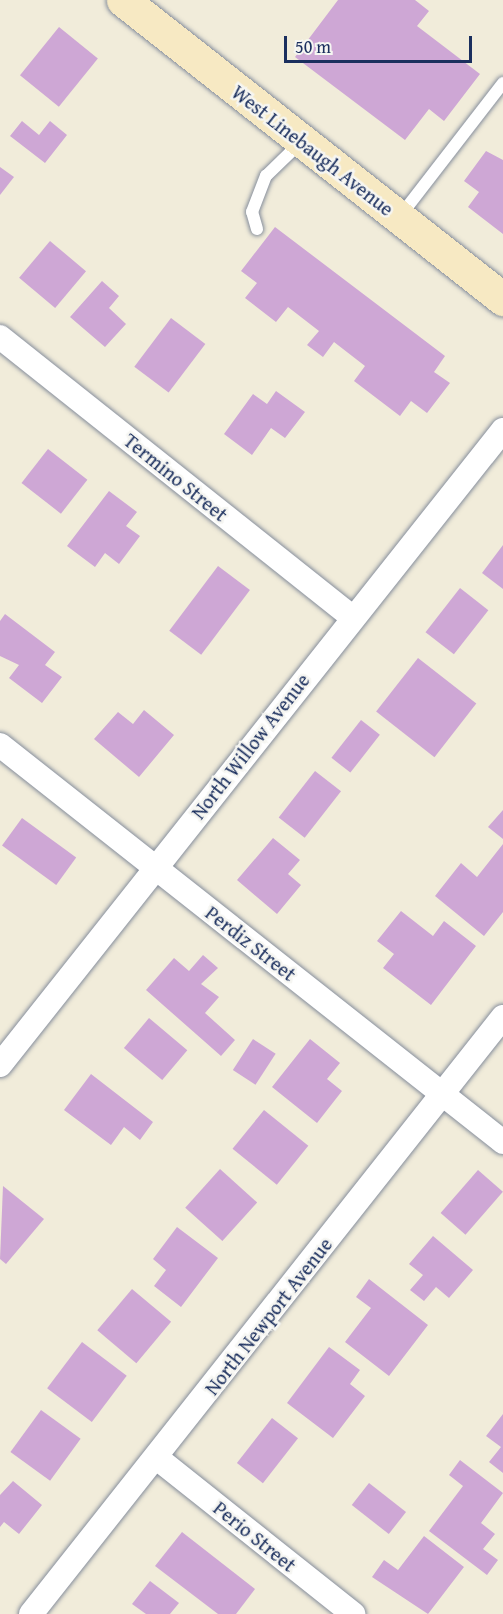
<!DOCTYPE html>
<style>
body{margin:0}
#map{position:relative;width:503px;height:1614px;overflow:hidden;background:#f1ecda;font-family:"Gentium Book Plus",serif}
div>[style]{position:absolute}
.building>*{inset:0;background:#cea7d5;transform-origin:0 0}
.roads{filter:drop-shadow(0 0 2px #868e9c) drop-shadow(0 0 2px #868e9c)}
.lane>*{height:12px;margin:-6px;padding:0 6px;transform-origin:6px;border-radius:6px;background:#fff}
.street>*{height:24px;margin:-12px;padding:0 12px;transform-origin:12px;border-radius:12px;background:#fff}
.secondary>*{height:33px;margin:-16.5px;padding:0 16.5px;transform-origin:16.5px;border-radius:16.5px;background:#f7e9c3}
span{translate:-50% -50%;white-space:nowrap;text-align:center;line-height:1.15;-webkit-text-stroke:5px #f6f6f2;paint-order:stroke}
.street-label{font-size:20px;color:#1b2f5e}
.scale{position:absolute;left:284px;top:36px;width:188px;height:27px;box-sizing:border-box;border:3px solid #1b2f5e;border-top:0;padding-left:8px;font-size:18px;line-height:21px;white-space:nowrap;color:#1b2f5e;-webkit-text-stroke:4px #f6f6f2;paint-order:stroke}
</style>
<div id="map">
<div class="building">
<div style="clip-path:polygon(338px 0,415px 0,429px 11px,417px 26px,480px 74px,444px 121px,429px 109px,405px 140px,295px 57px)"></div>
<div style="left:59px;top:27px;width:50px;height:62px;rotate:39deg"></div>
<div style="clip-path:polygon(22px 121px,39px 135px,50px 121px,67px 135px,45px 163px,10px 136px)"></div>
<div style="clip-path:polygon(486px 151px,503px 160px,503px 234px,468px 207px,479px 192px,464px 181px)"></div>
<div style="clip-path:polygon(0 167px,14px 177px,0 195px)"></div>
<div style="clip-path:polygon(275px 227px,445px 356px,434px 372px,450px 383px,427px 413px,411px 401px,400px 416px,354px 381px,365px 366px,334px 342px,323px 357px,307px 345px,319px 331px,288px 307px,276px 322px,245px 298px,257px 283px,241px 271px)"></div>
<div style="left:50px;top:241px;width:47px;height:48px;rotate:40deg"></div>
<div style="clip-path:polygon(102px 281px,119px 296px,109px 308px,126px 324px,105px 347px,70px 317px)"></div>
<div style="left:171px;top:318px;width:43px;height:61px;rotate:37deg"></div>
<div style="clip-path:polygon(276px 391px,305px 412px,285px 438px,271px 428px,252px 455px,224px 434px,253px 394px,267px 404px)"></div>
<div style="left:48px;top:449px;width:50px;height:43px;rotate:38deg"></div>
<div style="clip-path:polygon(109px 491px,137px 512px,126px 526px,140px 536px,119px 564px,105px 553px,95px 567px,67px 546px)"></div>
<div style="clip-path:polygon(503px 545px,503px 589px,482px 573px)"></div>
<div style="left:218px;top:566px;width:40px;height:81px;rotate:37deg"></div>
<div style="left:460px;top:588px;width:36px;height:56px;rotate:38deg"></div>
<div style="clip-path:polygon(5px 614px,55px 652px,45px 665px,62px 677px,42px 703px,9px 678px,19px 665px,0 656px,0 621px)"></div>
<div style="left:418px;top:658px;width:74px;height:68px;rotate:38deg"></div>
<div style="clip-path:polygon(144px 710px,174px 735px,139px 777px,94px 739px,118px 712px,133px 724px)"></div>
<div style="left:361px;top:720px;width:24px;height:48px;rotate:38deg"></div>
<div style="left:315px;top:771px;width:33px;height:59px;rotate:38deg"></div>
<div style="clip-path:polygon(503px 810px,503px 839px,488px 827px)"></div>
<div style="left:22px;top:818px;width:67px;height:34px;rotate:36deg"></div>
<div style="clip-path:polygon(273px 838px,300px 860px,288px 874px,301px 885px,277px 914px,237px 880px)"></div>
<div style="clip-path:polygon(503px 844px,503px 912px,484px 936px,435px 896px,461px 863px,477px 877px)"></div>
<div style="clip-path:polygon(401px 911px,433px 936px,444px 921px,476px 946px,431px 1005px,383px 968px,394px 954px,377px 941px)"></div>
<div style="clip-path:polygon(203px 955px,218px 968px,201px 984px,219px 997px,205px 1013px,235px 1040px,221px 1056px,146px 990px,174px 958px,189px 971px)"></div>
<div style="left:149px;top:1018px;width:50px;height:39px;rotate:40deg"></div>
<div style="left:253px;top:1039px;width:27px;height:37px;rotate:33deg"></div>
<div style="clip-path:polygon(310px 1039px,340px 1063px,327px 1079px,342px 1091px,317px 1123px,272px 1087px)"></div>
<div style="clip-path:polygon(91px 1074px,153px 1122px,140px 1140px,124px 1127px,111px 1145px,64px 1110px)"></div>
<div style="left:264px;top:1110px;width:57px;height:50px;rotate:39deg"></div>
<div style="left:220px;top:1169px;width:50px;height:52px;rotate:42deg"></div>
<div style="left:478px;top:1170px;width:33px;height:57px;rotate:41deg"></div>
<div style="clip-path:polygon(3px 1186px,44px 1219px,6px 1264px,0 1259px)"></div>
<div style="clip-path:polygon(177px 1227px,218px 1258px,181px 1307px,154px 1286px,166px 1270px,153px 1259px)"></div>
<div style="clip-path:polygon(433px 1236px,473px 1270px,449px 1298px,436px 1287px,424px 1301px,410px 1290px,423px 1275px,409px 1264px)"></div>
<div style="clip-path:polygon(369px 1279px,428px 1325px,389px 1376px,345px 1342px,371px 1308px,356px 1297px)"></div>
<div style="left:132px;top:1289px;width:51px;height:54px;rotate:40deg"></div>
<div style="left:82px;top:1342px;width:56px;height:58px;rotate:37deg"></div>
<div style="clip-path:polygon(329px 1347px,360px 1370px,350px 1384px,365px 1396px,333px 1438px,287px 1403px)"></div>
<div style="left:41px;top:1410px;width:49px;height:52px;rotate:36deg"></div>
<div style="clip-path:polygon(503px 1414px,503px 1473px,489px 1462px,501px 1447px,486px 1436px)"></div>
<div style="left:272px;top:1418px;width:33px;height:57px;rotate:38deg"></div>
<div style="clip-path:polygon(460px 1460px,503px 1493px,481px 1523px,495px 1534px,483px 1549px,498px 1560px,487px 1575px,429px 1531px,463px 1486px,449px 1475px)"></div>
<div style="clip-path:polygon(13px 1481px,42px 1505px,19px 1534px,4px 1522px,0 1527px,0 1495px)"></div>
<div style="left:369px;top:1483px;width:47px;height:28px;rotate:38deg"></div>
<div style="clip-path:polygon(182px 1532px,255px 1589px,236px 1614px,218px 1614px,155px 1566px)"></div>
<div style="clip-path:polygon(424px 1536px,464px 1567px,428px 1614px,372px 1577px,384px 1560px,398px 1570px)"></div>
<div style="clip-path:polygon(150px 1581px,179px 1603px,170px 1614px,146px 1614px,132px 1604px)"></div>
</div>
<div class="roads">
<div class="lane">
<div style="left:401px;top:215px;width:167px;rotate:-52.3deg"></div>
<div style="left:257px;top:229px;width:18px;rotate:-106deg"></div>
<div style="left:252px;top:212px;width:39px;rotate:-69deg"></div>
<div style="left:266px;top:176px;width:49px;rotate:-44.2deg"></div>
</div>
<div class="street">
<div style="left:0;top:337px;width:450px;rotate:38.5deg"></div>
<div style="left:0;top:745px;width:641px;rotate:38.28deg"></div>
<div style="left:0;top:1065px;width:810px;rotate:-51.62deg"></div>
<div style="left:157px;top:1458px;width:251px;rotate:38.5deg"></div>
<div style="left:31px;top:1614px;width:761px;rotate:-51.67deg"></div>
</div>
<div class="secondary">
<div style="left:123px;top:0;width:484px;rotate:38.2deg"></div>
</div>
</div>
<div class="street-label">
<span style="left:313px;top:150px;rotate:38deg">West Linebaugh Avenue</span>
<span style="left:176px;top:477px;rotate:39deg">Termino Street</span>
<span style="left:250px;top:746px;rotate:-52deg">North Willow Avenue</span>
<span style="left:251px;top:943px;rotate:38deg">Perdiz Street</span>
<span style="left:268px;top:1316px;rotate:-52deg">North Newport Avenue</span>
<span style="left:255px;top:1536px;rotate:39deg">Perio Street</span>
</div>
<div class="scale">50 m</div>
</div>
